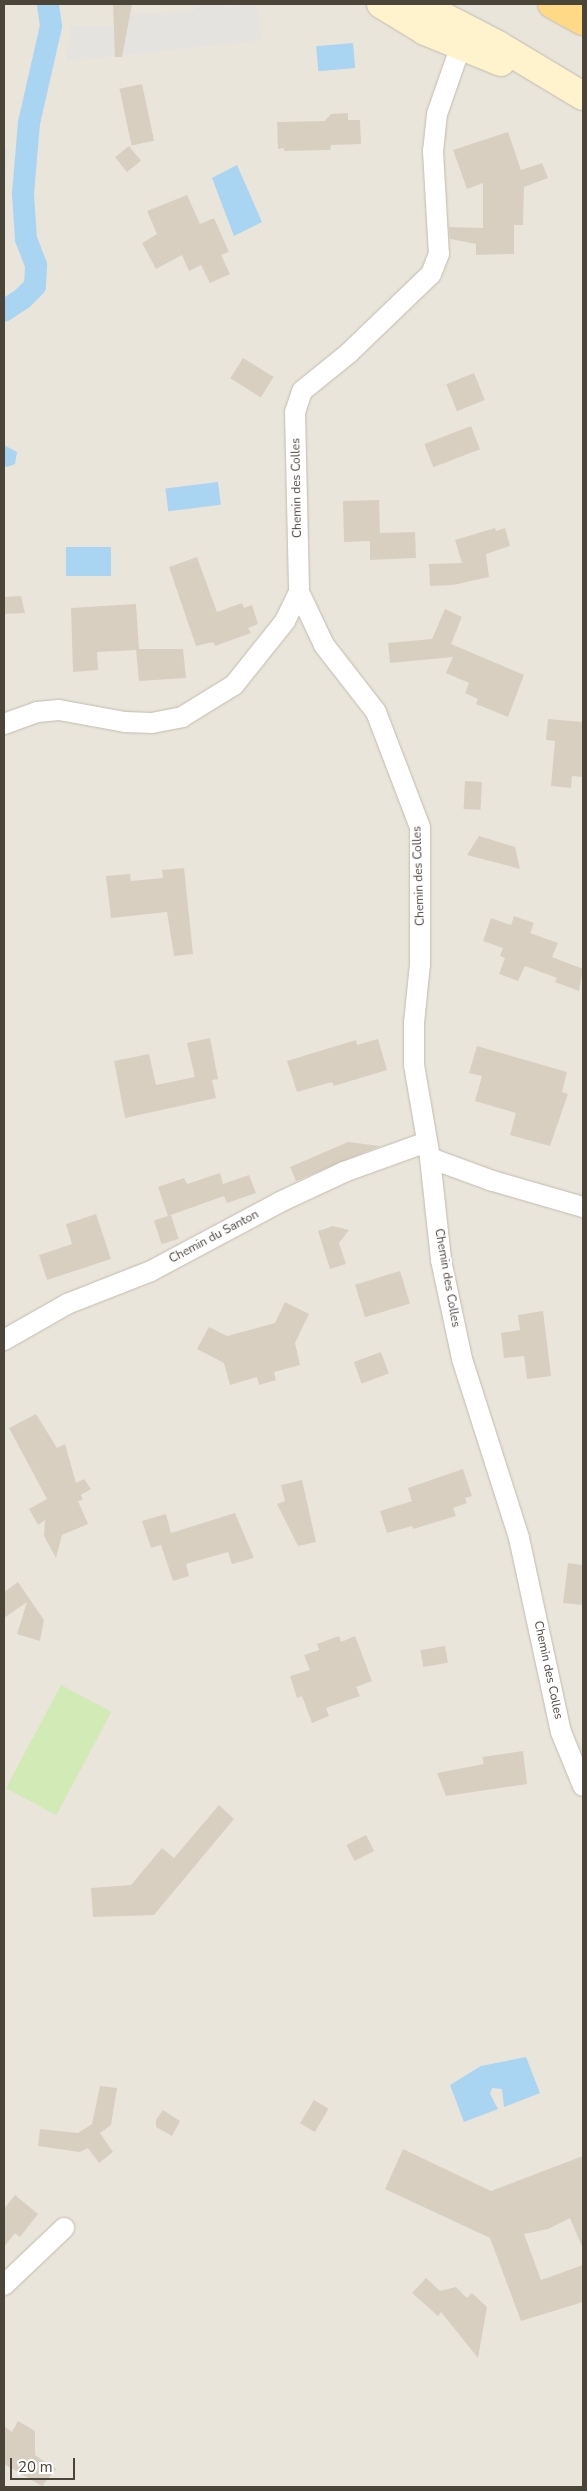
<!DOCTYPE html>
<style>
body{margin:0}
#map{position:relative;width:587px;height:2491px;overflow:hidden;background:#f6f3ec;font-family:"Nunito Sans",sans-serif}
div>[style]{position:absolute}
.residential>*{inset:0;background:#eae5da;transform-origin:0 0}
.green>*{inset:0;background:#d2eab5;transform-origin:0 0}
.parking>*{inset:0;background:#e5e3e0;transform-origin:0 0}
.water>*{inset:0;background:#a9d4f2;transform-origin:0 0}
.canal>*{height:22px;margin:-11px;padding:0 11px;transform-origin:11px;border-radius:11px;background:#a9d4f2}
.building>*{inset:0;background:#d8cfc1;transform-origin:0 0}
.roads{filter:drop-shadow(0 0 1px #c2bbae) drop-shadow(0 0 1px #c2bbae)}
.minor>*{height:20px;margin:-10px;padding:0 10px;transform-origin:10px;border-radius:10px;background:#fff}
.secondary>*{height:28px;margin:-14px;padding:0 14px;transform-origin:14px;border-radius:14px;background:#fff3cd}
.trunk>*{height:28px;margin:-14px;padding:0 14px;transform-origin:14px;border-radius:14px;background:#ffd985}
span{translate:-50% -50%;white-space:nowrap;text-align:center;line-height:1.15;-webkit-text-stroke:4px #fff;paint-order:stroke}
.street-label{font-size:12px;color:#4b4439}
.frame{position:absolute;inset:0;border:5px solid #4b4439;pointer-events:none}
.scale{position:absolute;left:10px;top:2458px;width:65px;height:22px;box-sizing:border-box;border:2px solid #4b4439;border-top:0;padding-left:6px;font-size:15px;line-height:18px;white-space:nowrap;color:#4b4439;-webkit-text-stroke:4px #fff;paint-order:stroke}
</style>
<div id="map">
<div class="residential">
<div style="left:4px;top:4px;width:579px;height:2483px"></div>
</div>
<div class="green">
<div style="left:61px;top:1685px;width:57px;height:117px;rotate:28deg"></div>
</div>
<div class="parking">
<div style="clip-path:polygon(194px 4px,223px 4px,224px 7px,257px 4px,262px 40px,66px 61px,71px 26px,128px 26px,130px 15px,194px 11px)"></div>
<div style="left:4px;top:147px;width:6px;height:81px;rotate:9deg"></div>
</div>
<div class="water">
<div style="left:353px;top:43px;width:25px;height:37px;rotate:85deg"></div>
<div style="clip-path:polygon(237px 165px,262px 222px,234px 236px,212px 178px)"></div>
<div style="clip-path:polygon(4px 445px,17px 452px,15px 464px,7px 467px,4px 465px)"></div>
<div style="left:218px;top:482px;width:23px;height:53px;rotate:83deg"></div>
<div style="left:111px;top:547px;width:29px;height:45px;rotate:90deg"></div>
<div style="clip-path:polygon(526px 2057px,540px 2093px,504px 2107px,502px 2089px,492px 2088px,490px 2094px,498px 2109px,464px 2122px,450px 2085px,481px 2066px)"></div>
</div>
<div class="canal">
<div style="left:4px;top:311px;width:22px;rotate:-34deg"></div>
<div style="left:22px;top:299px;width:18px;rotate:-45deg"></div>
<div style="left:35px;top:286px;width:21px;rotate:-87deg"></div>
<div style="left:36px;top:265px;width:28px;rotate:-111deg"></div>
<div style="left:26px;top:239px;width:45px;rotate:-93.8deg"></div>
<div style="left:23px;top:194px;width:71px;rotate:-85.2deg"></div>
<div style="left:29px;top:123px;width:99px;rotate:-77.2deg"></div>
<div style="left:51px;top:26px;width:22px;rotate:-98deg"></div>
</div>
<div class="building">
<div style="clip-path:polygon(113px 4px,132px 4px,122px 57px,115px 57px)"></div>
<div style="left:142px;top:84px;width:58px;height:23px;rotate:78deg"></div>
<div style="clip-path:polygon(348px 113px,348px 120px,360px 120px,361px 144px,331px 145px,330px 150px,284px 151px,284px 148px,278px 149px,277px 122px,325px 121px,331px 114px)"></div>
<div style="clip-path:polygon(508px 132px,521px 170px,542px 163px,548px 178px,524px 187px,523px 225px,514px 225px,514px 254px,476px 255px,476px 244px,450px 239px,449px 227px,483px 228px,483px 183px,467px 189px,453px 150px)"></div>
<div style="left:129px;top:146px;width:19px;height:18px;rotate:51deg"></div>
<div style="clip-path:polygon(187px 195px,200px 224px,214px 218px,229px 252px,221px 255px,230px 274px,210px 283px,201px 265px,189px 271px,182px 255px,156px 269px,142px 243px,157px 234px,147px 211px)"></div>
<div style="left:243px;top:358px;width:36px;height:24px;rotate:32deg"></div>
<div style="left:474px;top:373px;width:29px;height:30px;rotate:68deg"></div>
<div style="left:471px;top:426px;width:25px;height:50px;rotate:69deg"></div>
<div style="clip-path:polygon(379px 500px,380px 533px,415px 532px,416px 558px,370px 560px,370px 541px,344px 542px,343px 501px)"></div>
<div style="clip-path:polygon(495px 528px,496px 531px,505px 528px,510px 546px,486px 554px,489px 577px,453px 585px,430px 586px,429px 564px,462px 563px,455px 540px)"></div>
<div style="clip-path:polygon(197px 557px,217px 612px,242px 603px,244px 608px,252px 605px,258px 624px,248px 628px,251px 633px,215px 646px,213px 642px,196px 646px,169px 567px)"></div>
<div style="clip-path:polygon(21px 596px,25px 613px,4px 614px,4px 597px)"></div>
<div style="clip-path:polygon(136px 604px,139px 649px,183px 649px,186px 678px,139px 681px,136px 650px,97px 652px,98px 670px,73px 672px,71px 608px)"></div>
<div style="clip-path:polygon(445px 609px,462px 617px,451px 644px,524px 675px,508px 717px,476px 704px,478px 699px,465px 693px,469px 683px,446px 673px,453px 657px,390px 663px,388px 643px,432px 639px)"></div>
<div style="clip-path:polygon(548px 719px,583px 722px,583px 777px,572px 776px,571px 788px,551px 786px,555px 741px,546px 740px)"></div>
<div style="left:465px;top:781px;width:17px;height:28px;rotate:3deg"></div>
<div style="clip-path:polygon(479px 836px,515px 847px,520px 869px,467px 855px)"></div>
<div style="clip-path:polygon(184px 868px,193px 954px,174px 956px,167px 912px,111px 918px,106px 876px,130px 874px,131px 881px,163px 878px,162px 870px)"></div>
<div style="clip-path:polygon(514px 916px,534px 923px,530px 933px,558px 943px,552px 957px,583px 969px,579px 991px,555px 982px,557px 978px,525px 966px,518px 981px,499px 974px,505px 958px,500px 956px,503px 948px,483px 941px,491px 918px,511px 925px)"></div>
<div style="clip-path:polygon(210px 1038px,218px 1079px,212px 1080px,216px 1098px,125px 1118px,114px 1061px,149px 1054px,156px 1085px,195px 1077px,187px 1043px)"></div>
<div style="clip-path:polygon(378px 1039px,387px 1070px,334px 1086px,332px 1082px,297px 1092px,287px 1061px,356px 1040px,357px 1045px)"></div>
<div style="clip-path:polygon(477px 1046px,567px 1072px,562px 1092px,568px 1094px,550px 1146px,510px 1135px,516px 1113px,475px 1101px,482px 1076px,469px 1073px)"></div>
<div style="clip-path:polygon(348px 1142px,380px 1146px,296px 1181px,290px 1167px)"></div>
<div style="clip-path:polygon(220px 1173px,223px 1184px,249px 1175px,256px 1193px,227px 1203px,224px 1196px,168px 1216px,158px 1187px,184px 1178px,187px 1184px)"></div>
<div style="clip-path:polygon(96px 1214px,111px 1259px,47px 1280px,39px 1255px,72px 1244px,66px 1224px)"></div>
<div style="left:171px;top:1215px;width:25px;height:18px;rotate:72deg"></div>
<div style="clip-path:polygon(333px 1226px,349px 1230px,339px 1243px,346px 1264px,330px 1269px,318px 1231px)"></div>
<div style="left:400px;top:1271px;width:34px;height:47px;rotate:73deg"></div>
<div style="clip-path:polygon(285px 1302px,309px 1314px,295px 1343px,300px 1365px,274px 1372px,276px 1380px,259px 1385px,257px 1377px,230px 1385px,224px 1363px,197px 1349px,209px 1327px,227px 1336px,275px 1323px)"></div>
<div style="clip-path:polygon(543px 1311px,551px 1376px,527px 1379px,524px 1356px,504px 1358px,501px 1333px,520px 1330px,518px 1315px)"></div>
<div style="left:381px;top:1352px;width:23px;height:29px;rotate:70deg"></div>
<div style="clip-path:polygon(36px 1414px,57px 1448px,65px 1444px,76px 1483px,84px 1479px,91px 1489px,81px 1495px,83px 1500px,78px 1501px,88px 1524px,62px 1535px,56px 1558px,44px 1536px,45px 1520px,38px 1525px,29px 1509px,47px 1499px,9px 1428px)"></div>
<div style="clip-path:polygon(463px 1469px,472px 1496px,465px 1498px,467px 1503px,453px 1508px,456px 1516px,413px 1529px,412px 1526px,387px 1533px,380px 1511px,412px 1501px,408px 1488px)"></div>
<div style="clip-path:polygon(302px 1480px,316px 1542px,298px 1546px,277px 1504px,285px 1501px,281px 1485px)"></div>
<div style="clip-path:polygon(235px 1513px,254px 1558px,232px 1564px,228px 1552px,186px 1564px,189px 1576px,173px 1581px,161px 1545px,151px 1548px,142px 1521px,166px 1514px,171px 1533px)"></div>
<div style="clip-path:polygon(568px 1563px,583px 1565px,583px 1605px,563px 1603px)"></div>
<div style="clip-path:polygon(18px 1582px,44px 1620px,40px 1641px,17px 1634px,27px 1602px,4px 1618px,4px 1592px)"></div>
<div style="clip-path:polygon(339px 1636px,341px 1642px,355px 1636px,372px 1681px,356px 1687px,360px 1696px,326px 1708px,329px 1716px,312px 1723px,302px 1696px,297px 1698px,290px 1676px,310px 1670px,304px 1655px,319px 1650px,317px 1644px)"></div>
<div style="left:445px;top:1646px;width:17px;height:25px;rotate:80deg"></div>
<div style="clip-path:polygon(523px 1751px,527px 1784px,446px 1796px,437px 1773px,484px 1764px,482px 1757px)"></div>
<div style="clip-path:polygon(219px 1805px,234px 1819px,154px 1915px,93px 1917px,91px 1888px,131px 1885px,162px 1848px,174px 1858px)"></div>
<div style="left:366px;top:1835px;width:18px;height:22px;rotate:63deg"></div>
<div style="clip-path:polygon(100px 2086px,117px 2088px,111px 2125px,100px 2133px,113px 2152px,99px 2163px,88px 2148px,80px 2152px,38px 2146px,40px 2129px,78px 2133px,92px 2124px)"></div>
<div style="left:314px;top:2100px;width:17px;height:27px;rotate:31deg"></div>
<div style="clip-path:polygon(163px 2110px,180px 2121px,172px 2136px,156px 2127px,156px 2120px)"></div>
<div style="clip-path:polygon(403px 2149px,491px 2191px,583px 2156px,583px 2249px,570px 2218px,548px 2229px,524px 2234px,541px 2280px,583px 2265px,583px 2302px,521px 2321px,490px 2238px,385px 2189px)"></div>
<div style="clip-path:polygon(15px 2195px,38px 2214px,20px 2237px,15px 2233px,4px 2247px,4px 2209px)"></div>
<div style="clip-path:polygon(426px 2278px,440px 2291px,456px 2287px,467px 2298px,472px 2293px,487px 2307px,478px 2358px,441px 2312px,438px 2316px,412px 2293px)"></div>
<div style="clip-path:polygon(18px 2421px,35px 2431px,35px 2455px,56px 2469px,42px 2486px,4px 2464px,4px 2426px,12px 2432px)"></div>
</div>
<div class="roads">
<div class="minor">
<div style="left:456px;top:36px;width:5px;rotate:37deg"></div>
<div style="left:460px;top:39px;width:9px;rotate:90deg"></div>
<div style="left:460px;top:48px;width:70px;rotate:109.2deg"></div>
<div style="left:437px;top:114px;width:37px;rotate:96deg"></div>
<div style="left:433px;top:151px;width:103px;rotate:86.7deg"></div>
<div style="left:439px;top:254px;width:22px;rotate:112deg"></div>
<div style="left:431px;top:274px;width:114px;rotate:136.1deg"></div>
<div style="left:349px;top:353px;width:60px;rotate:141deg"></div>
<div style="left:302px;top:391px;width:22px;rotate:108deg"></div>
<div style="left:295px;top:412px;width:180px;rotate:88.7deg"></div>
<div style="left:299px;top:592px;width:59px;rotate:64.7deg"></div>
<div style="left:324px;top:645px;width:85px;rotate:52.2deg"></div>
<div style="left:376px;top:712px;width:123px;rotate:69.1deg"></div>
<div style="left:420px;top:827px;width:137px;rotate:90deg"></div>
<div style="left:420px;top:964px;width:59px;rotate:95.8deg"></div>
<div style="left:414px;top:1023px;width:42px;rotate:90deg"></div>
<div style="left:414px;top:1065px;width:94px;rotate:80.2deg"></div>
<div style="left:430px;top:1158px;width:103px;rotate:83.8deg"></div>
<div style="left:441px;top:1260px;width:101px;rotate:78deg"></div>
<div style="left:462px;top:1359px;width:188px;rotate:72.3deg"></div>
<div style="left:519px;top:1538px;width:198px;rotate:77.8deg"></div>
<div style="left:561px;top:1732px;width:58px;rotate:67.8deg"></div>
<div style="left:4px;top:724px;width:35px;rotate:-20deg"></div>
<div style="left:37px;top:712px;width:22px;rotate:-5deg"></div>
<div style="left:59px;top:710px;width:67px;rotate:10.3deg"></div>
<div style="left:125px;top:722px;width:27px;rotate:2deg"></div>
<div style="left:152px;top:723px;width:31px;rotate:-11deg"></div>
<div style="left:182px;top:717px;width:61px;rotate:-31.6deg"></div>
<div style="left:234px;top:685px;width:82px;rotate:-51.4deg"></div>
<div style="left:285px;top:621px;width:32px;rotate:-64deg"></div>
<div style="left:430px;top:1158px;width:67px;rotate:20.1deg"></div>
<div style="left:493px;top:1181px;width:94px;rotate:16.1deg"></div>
<div style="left:4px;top:1340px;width:73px;rotate:-29.7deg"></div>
<div style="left:67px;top:1304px;width:90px;rotate:-21.4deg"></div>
<div style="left:151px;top:1271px;width:146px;rotate:-28.1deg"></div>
<div style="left:280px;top:1202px;width:71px;rotate:-25.1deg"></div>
<div style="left:344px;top:1172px;width:88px;rotate:-19.9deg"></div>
<div style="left:4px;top:2285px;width:83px;rotate:-43.5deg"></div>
</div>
<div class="secondary">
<div style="left:381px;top:4px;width:52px;rotate:31.5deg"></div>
<div style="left:425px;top:31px;width:82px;rotate:22.2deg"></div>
<div style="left:419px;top:4px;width:89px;rotate:27.4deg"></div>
<div style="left:498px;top:45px;width:99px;rotate:31deg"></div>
</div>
<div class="trunk">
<div style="left:552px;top:4px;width:35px;rotate:29deg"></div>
</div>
</div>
<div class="street-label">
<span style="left:297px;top:488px;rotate:-91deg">Chemin des Colles</span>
<span style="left:419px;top:876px;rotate:-92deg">Chemin des Colles</span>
<span style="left:214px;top:1237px;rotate:-28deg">Chemin du Santon</span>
<span style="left:447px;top:1278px;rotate:80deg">Chemin des Colles</span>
<span style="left:548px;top:1670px;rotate:78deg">Chemin des Colles</span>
</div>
<div class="frame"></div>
<div class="scale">20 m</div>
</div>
